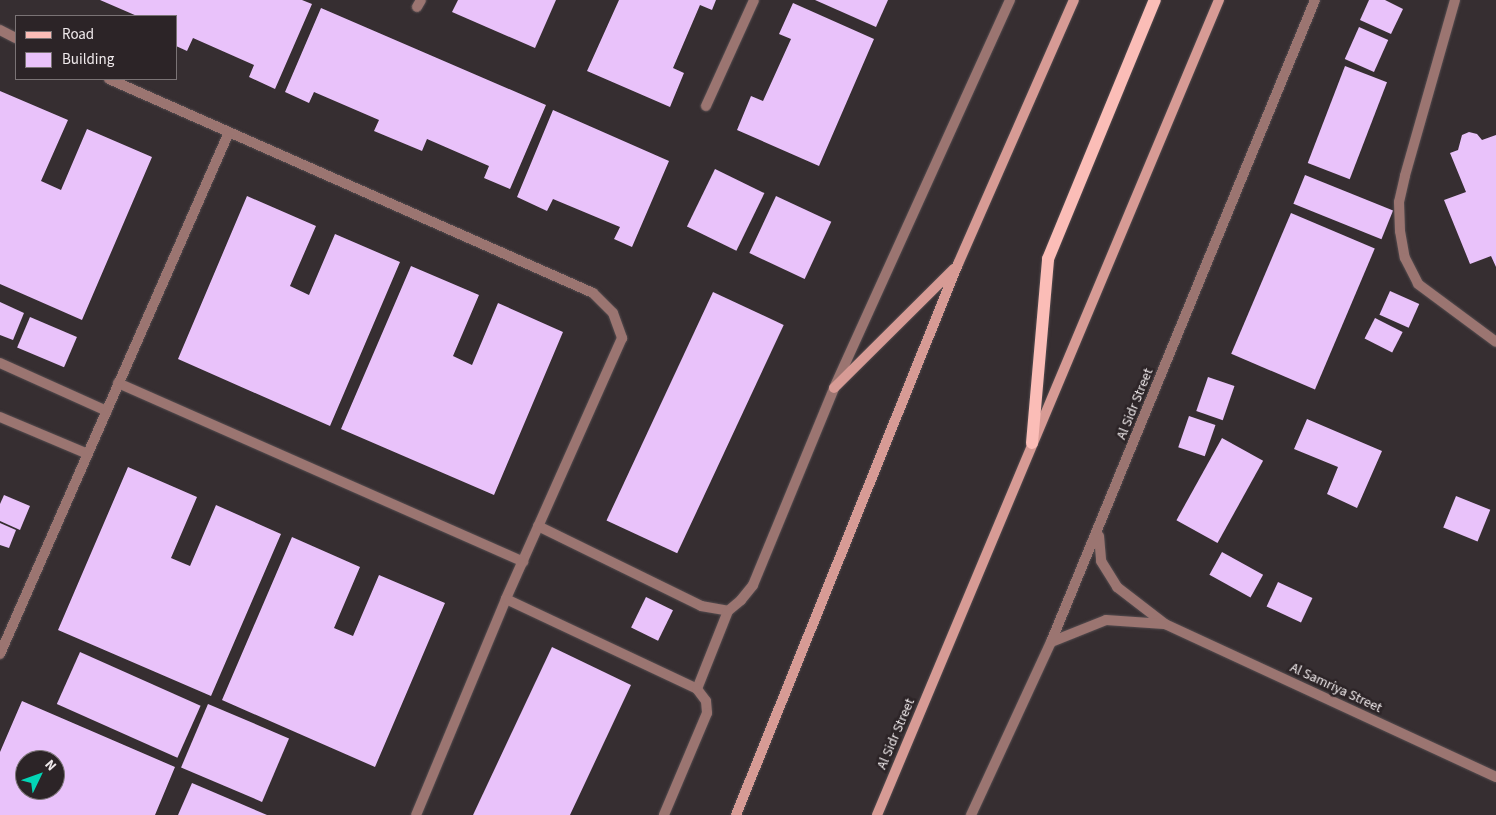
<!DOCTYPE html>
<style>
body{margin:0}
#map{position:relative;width:1496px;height:815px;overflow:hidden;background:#362e31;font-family:"Source Sans 3",sans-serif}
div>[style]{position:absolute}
.building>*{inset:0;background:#e9c2fa;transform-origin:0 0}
.roads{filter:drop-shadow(0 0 1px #544c4f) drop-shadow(0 0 1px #544c4f)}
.minor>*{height:10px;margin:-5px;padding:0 5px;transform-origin:5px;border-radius:5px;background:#9b7571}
.secondary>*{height:10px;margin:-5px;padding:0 5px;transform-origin:5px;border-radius:5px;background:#d79b95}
.primary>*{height:12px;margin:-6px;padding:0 6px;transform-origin:6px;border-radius:6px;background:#fbbdb7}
span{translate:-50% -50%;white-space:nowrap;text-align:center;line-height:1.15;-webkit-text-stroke:5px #2c2427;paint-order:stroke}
.street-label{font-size:14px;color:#efe9eb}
.legend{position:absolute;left:15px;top:15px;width:162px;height:65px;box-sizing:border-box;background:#2c2427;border:1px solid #7a7375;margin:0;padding:6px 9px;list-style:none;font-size:15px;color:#efe9eb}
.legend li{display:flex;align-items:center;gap:10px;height:25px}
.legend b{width:25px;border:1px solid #7a7375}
.north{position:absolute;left:15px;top:750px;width:50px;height:50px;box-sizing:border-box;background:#2c2427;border:1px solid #7a7375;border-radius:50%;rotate:48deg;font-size:14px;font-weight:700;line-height:20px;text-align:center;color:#efe9eb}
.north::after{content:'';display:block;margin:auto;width:18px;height:22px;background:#03d5b6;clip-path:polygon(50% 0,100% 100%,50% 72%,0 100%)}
</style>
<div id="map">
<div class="building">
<div style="clip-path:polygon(100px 0,302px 0,312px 4px,275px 89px,249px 77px,254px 65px,193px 38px,187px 51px,176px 46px,176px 16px,137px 16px)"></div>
<div style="clip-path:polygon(458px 0,556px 0,535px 48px,452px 12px)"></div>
<div style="clip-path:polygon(619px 0,716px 0,712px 10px,700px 5px,673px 68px,684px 73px,670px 107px,587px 71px)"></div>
<div style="clip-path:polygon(815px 0,888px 0,876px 27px)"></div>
<div style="clip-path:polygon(1369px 0,1385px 0,1403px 9px,1391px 34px,1360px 20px)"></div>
<div style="clip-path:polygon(793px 3px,874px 39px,819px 166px,737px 130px,751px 96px,763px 101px,791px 39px,779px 34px)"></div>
<div style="clip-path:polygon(321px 8px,546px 105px,510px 189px,484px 178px,489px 166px,427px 139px,422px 151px,374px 131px,379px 120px,314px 92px,309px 103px,285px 92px)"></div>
<div style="left:1359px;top:27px;width:32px;height:35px;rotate:24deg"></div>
<div style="left:1345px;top:66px;width:45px;height:104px;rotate:21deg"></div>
<div style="clip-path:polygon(0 91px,68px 120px,41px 181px,61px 190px,87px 129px,152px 157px,82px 320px,0 284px)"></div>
<div style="clip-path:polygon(553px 110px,669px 161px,632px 247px,614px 239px,620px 227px,553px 199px,547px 211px,517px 197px)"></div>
<div style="clip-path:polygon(1469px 132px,1477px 134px,1482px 140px,1496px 135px,1496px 267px,1491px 256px,1470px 264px,1444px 200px,1466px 192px,1450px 153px,1458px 150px,1462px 135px)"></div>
<div style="left:715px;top:169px;width:55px;height:64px;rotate:26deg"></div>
<div style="left:1305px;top:175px;width:95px;height:31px;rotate:22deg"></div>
<div style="clip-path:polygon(247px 196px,316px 226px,290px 286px,309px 295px,335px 234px,400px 262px,330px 426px,178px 359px)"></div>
<div style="left:776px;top:196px;width:61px;height:63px;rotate:25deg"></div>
<div style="left:1291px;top:213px;width:91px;height:153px;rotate:23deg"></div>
<div style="clip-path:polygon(411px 266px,479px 295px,453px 356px,472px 365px,498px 303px,563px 332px,494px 495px,341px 429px)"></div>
<div style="left:1390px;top:291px;width:32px;height:26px;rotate:24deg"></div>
<div style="left:713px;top:292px;width:78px;height:252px;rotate:25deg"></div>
<div style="clip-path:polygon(0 302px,24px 313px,13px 340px,0 335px)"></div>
<div style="left:30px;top:317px;width:51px;height:33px;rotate:23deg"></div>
<div style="left:1375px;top:318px;width:31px;height:23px;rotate:27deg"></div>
<div style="left:1208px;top:377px;width:28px;height:36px;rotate:19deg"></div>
<div style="left:1189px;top:416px;width:28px;height:33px;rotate:19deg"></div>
<div style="clip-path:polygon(1307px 419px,1382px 451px,1357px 508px,1327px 494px,1338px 467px,1294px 449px)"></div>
<div style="left:1222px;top:438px;width:47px;height:94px;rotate:29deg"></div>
<div style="clip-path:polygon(128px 467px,197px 497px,171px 558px,190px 566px,216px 505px,281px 534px,211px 696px,58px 630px)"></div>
<div style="clip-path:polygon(4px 495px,30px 506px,20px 530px,0 521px,0 504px)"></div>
<div style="left:1456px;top:496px;width:37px;height:34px;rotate:22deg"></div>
<div style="clip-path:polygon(0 523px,16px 530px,9px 548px,0 545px)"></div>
<div style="clip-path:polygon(292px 537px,360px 567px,334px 628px,353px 636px,379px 575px,445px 603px,375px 767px,222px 700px)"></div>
<div style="left:1222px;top:552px;width:47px;height:26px;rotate:29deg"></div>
<div style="left:1278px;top:582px;width:38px;height:27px;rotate:25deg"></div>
<div style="left:646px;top:597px;width:30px;height:34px;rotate:26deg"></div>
<div style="clip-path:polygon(552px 647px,631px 685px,570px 815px,473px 815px)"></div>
<div style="left:80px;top:652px;width:132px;height:57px;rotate:24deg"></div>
<div style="clip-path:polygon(evenodd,22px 701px,175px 767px,155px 815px,0 815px,0 752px,22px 701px,25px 760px,55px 760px,55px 790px,25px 790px,25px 760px)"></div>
<div style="left:208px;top:704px;width:88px;height:69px;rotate:23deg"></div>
<div style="clip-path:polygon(192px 783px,267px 815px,178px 815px)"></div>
</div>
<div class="roads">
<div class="minor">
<div style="left:1455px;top:0;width:183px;rotate:105.9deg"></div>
<div style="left:1405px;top:176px;width:27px;rotate:103deg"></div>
<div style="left:1399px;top:202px;width:29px;rotate:88deg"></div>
<div style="left:1400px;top:231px;width:27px;rotate:80deg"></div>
<div style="left:1405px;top:258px;width:29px;rotate:63deg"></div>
<div style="left:1418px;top:284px;width:97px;rotate:36.6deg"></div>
<div style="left:417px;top:7px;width:8px;rotate:-60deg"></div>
<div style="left:0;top:30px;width:18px;rotate:27deg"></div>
<div style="left:109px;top:79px;width:529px;rotate:23.85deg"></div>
<div style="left:593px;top:293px;width:28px;rotate:45deg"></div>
<div style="left:613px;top:313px;width:27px;rotate:70deg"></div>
<div style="left:622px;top:338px;width:286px;rotate:114deg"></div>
<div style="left:506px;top:599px;width:234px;rotate:112.6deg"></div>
<div style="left:706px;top:106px;width:116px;rotate:-65.6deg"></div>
<div style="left:0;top:363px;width:117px;rotate:24.2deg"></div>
<div style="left:118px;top:383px;width:443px;rotate:23.8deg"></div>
<div style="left:0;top:417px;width:95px;rotate:22.8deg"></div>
<div style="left:538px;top:526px;width:182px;rotate:26.1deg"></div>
<div style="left:701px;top:606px;width:27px;rotate:10deg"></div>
<div style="left:728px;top:611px;width:17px;rotate:-40deg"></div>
<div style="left:741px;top:600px;width:19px;rotate:-51deg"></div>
<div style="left:753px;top:585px;width:213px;rotate:-67.6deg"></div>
<div style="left:834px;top:388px;width:426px;rotate:-65.6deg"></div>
<div style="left:1099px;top:536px;width:25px;rotate:85deg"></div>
<div style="left:1101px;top:561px;width:31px;rotate:58deg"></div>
<div style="left:1117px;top:587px;width:61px;rotate:37.6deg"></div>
<div style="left:1165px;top:624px;width:365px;rotate:24.8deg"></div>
<div style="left:506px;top:599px;width:211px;rotate:25.2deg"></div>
<div style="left:697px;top:689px;width:15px;rotate:53deg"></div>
<div style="left:706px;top:701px;width:12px;rotate:85deg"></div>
<div style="left:707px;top:713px;width:111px;rotate:112.9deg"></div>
<div style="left:1051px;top:642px;width:59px;rotate:-21.8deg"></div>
<div style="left:1106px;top:620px;width:58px;rotate:3.9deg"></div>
<div style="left:0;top:654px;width:570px;rotate:-66.31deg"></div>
<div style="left:697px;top:689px;width:84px;rotate:-68.3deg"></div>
<div style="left:971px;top:815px;width:191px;rotate:-65.2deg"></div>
<div style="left:1051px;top:642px;width:694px;rotate:-67.65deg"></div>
</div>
<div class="secondary">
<div style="left:834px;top:388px;width:169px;rotate:-44.8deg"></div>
<div style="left:736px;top:815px;width:594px;rotate:-68.06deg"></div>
<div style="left:958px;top:264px;width:288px;rotate:-66.3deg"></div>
<div style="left:877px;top:815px;width:884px;rotate:-67.24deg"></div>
</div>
<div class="primary">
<div style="left:1032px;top:443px;width:185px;rotate:-85deg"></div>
<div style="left:1048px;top:259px;width:280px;rotate:-67.6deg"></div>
</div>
</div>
<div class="street-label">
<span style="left:1135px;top:404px;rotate:-68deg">Al Sidr Street</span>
<span style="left:1336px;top:688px;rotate:25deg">Al Samriya Street</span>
<span style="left:896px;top:734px;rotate:-67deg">Al Sidr Street</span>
</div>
<ul class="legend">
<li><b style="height:6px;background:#fbbdb7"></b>Road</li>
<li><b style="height:14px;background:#e9c2fa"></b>Building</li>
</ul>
<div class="north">N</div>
</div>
